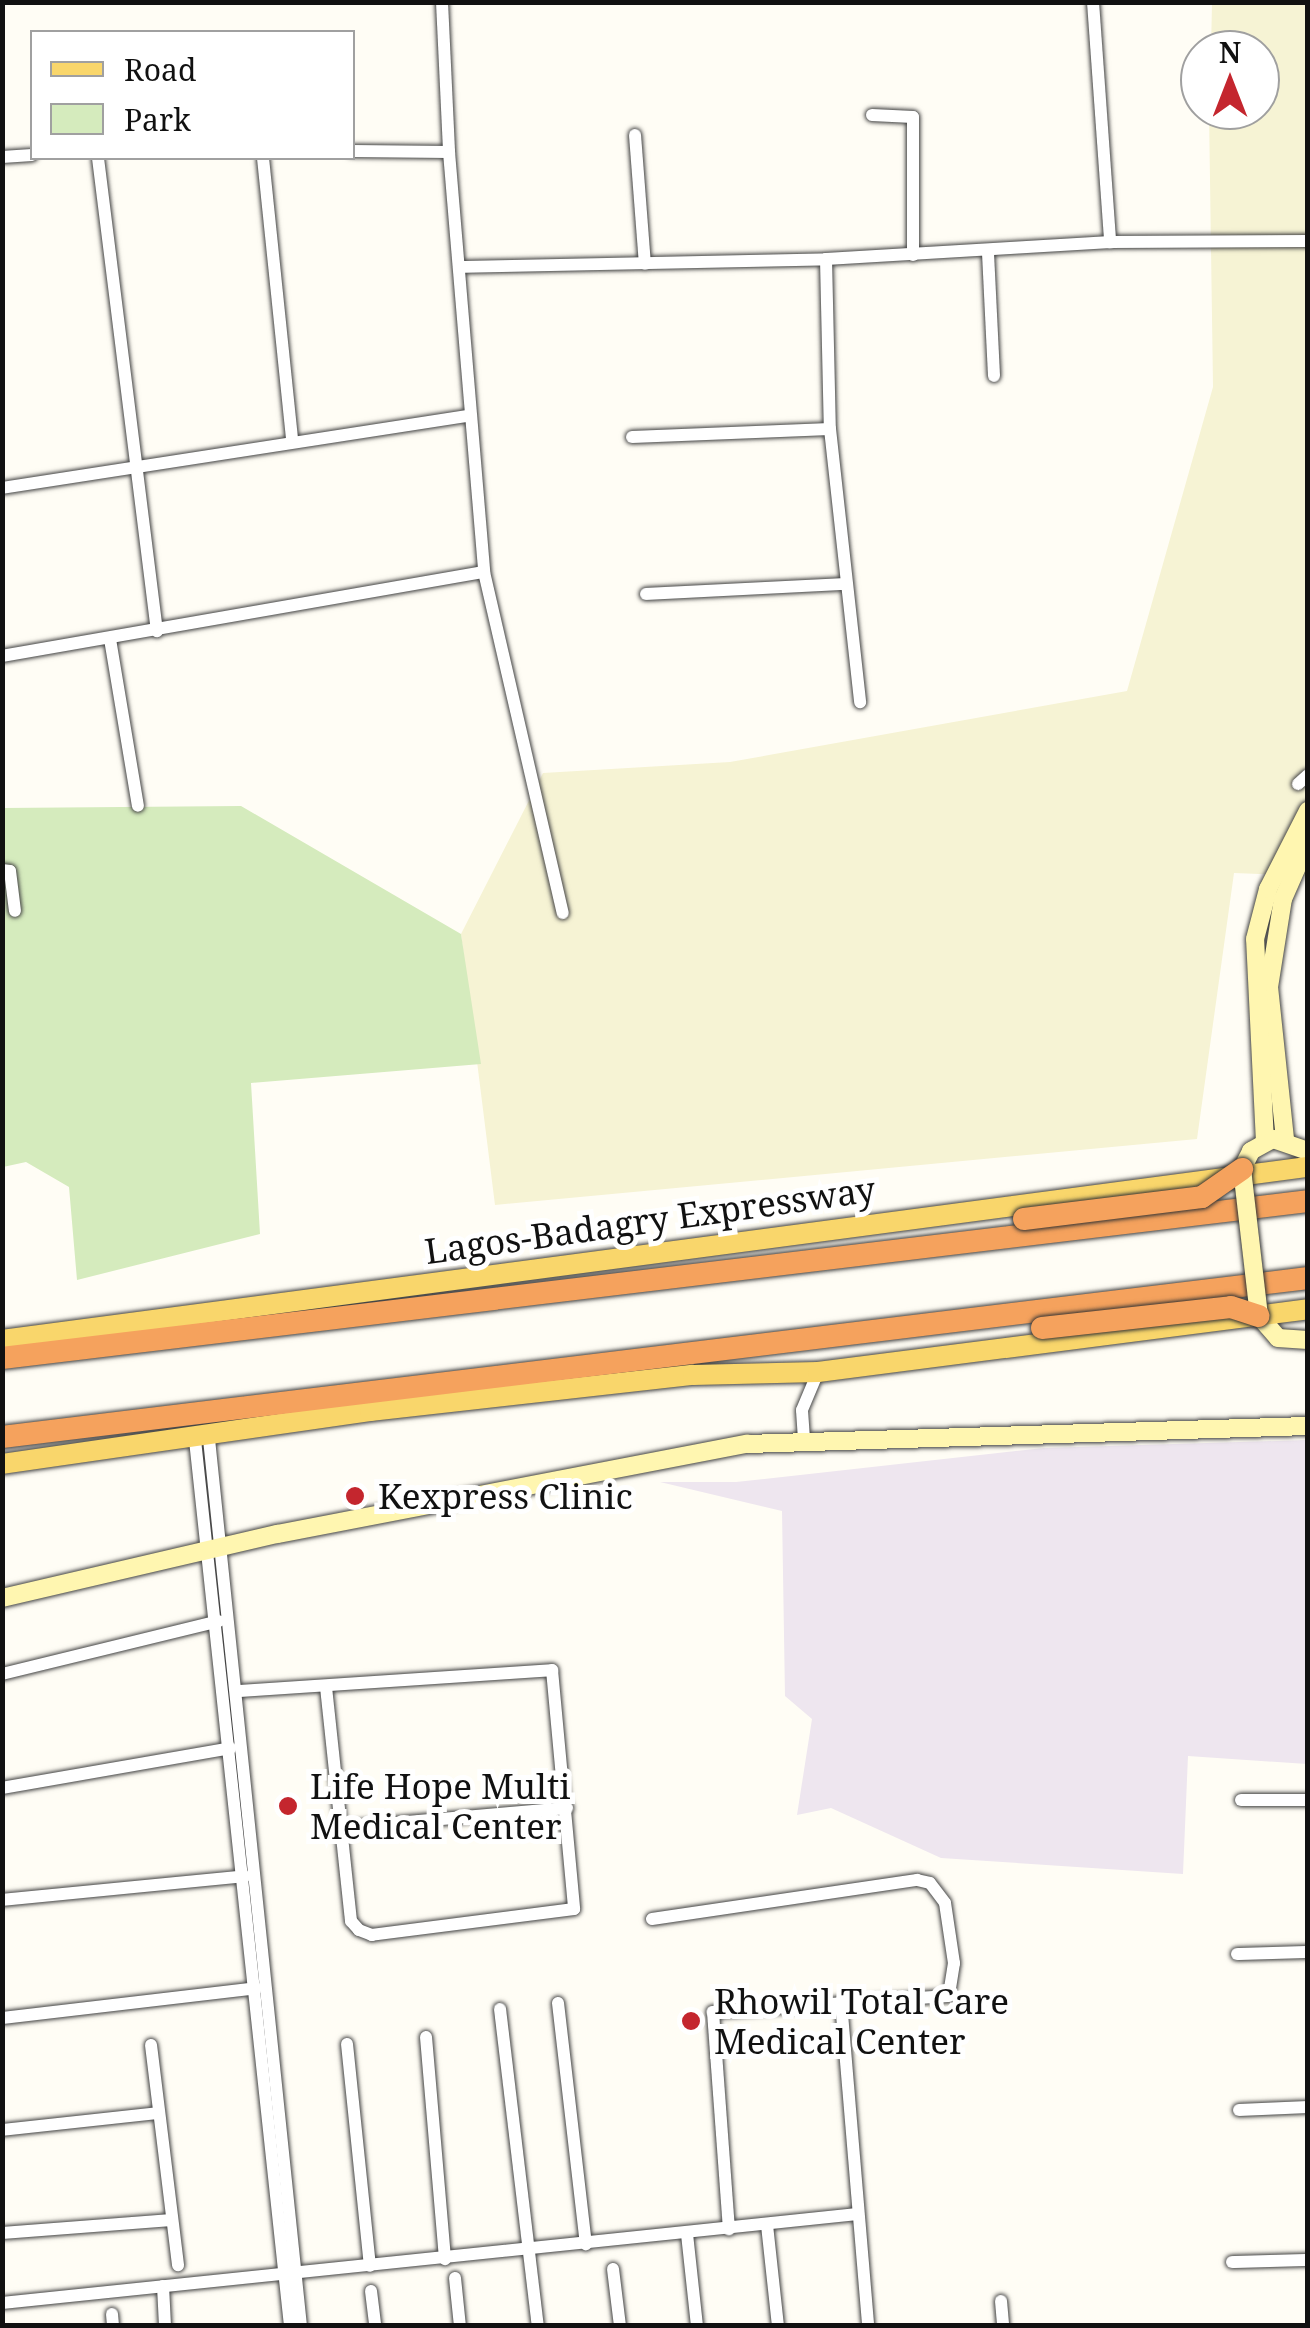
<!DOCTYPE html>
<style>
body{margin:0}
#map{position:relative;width:1310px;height:2328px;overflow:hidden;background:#fffdf5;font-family:"Noto Serif",serif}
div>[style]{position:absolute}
.industrial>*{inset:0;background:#eee6ef}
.farmland>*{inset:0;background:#f6f3d4}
.green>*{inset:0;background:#d5ebbd}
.roads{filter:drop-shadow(0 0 2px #444) drop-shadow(0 0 2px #444)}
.street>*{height:12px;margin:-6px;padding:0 6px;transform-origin:6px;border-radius:6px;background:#fff}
.secondary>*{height:18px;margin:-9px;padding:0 9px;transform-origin:9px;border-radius:9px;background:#fff6b0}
.primary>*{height:20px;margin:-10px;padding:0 10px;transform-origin:10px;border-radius:10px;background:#f9d66b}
.highway>*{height:22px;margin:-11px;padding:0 11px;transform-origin:11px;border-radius:11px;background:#f5a25d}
.bridges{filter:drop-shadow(0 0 2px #333) drop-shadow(0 0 2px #333)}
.secondary-bridge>*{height:18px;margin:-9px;padding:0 9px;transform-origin:9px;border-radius:9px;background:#fff6b0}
.highway-bridge>*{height:22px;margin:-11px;padding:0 11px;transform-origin:11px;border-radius:11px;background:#f5a25d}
.dots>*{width:28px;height:28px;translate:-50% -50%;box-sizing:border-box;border:5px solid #fff;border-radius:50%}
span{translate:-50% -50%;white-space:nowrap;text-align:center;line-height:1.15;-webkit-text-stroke:10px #fff;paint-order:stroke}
.street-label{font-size:35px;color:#111}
.poi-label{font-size:35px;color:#111}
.left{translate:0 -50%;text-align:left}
.frame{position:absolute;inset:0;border:5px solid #111;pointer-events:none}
.legend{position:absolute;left:30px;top:30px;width:325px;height:130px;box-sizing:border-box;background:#fff;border:2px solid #a0a0a0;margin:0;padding:12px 18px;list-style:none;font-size:30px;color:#111}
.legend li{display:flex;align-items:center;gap:20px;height:50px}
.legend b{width:50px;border:2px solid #a0a0a0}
.north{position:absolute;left:1180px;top:30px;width:100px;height:100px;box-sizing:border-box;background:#fff;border:2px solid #a0a0a0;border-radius:50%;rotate:0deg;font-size:28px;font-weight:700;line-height:40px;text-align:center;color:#111}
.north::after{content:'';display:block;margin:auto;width:35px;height:45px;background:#c4262e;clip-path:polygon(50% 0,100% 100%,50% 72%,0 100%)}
</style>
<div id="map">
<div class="industrial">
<div style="clip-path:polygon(1307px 1440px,1307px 1764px,1188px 1756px,1183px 1874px,941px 1858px,831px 1808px,797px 1815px,812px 1719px,785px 1696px,782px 1511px,660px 1482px,736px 1482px,1044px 1448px)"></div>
</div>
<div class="farmland">
<div style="clip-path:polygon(1212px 3px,1307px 3px,1307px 876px,1234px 873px,1197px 1139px,495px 1205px,461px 934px,543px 773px,730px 762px,1127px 691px,1213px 387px,1209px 110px,1260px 110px,1260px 50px,1211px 50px)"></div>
</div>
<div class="green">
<div style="clip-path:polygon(241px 806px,461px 934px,481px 1064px,251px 1083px,260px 1234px,77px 1280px,69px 1187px,26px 1162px,3px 1167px,3px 808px)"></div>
</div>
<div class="roads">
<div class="street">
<div style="left:442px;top:2px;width:150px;rotate:87.3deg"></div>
<div style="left:1093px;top:2px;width:241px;rotate:85.9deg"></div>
<div style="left:872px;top:115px;width:41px;rotate:2.8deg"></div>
<div style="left:913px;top:117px;width:138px;rotate:90deg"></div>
<div style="left:635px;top:135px;width:129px;rotate:85.6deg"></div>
<div style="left:352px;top:151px;width:97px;rotate:0.6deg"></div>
<div style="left:449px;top:152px;width:421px;rotate:85.2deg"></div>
<div style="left:484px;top:572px;width:350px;rotate:77deg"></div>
<div style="left:2px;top:157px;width:30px;rotate:-4deg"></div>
<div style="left:98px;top:158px;width:477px;rotate:82.9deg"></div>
<div style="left:263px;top:158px;width:284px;rotate:84.1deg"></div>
<div style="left:988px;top:253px;width:123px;rotate:87.2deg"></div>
<div style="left:826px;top:259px;width:285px;rotate:-3.4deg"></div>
<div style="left:1110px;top:242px;width:198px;rotate:-0.3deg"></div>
<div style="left:459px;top:267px;width:367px;rotate:-1.2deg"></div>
<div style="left:826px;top:259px;width:170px;rotate:88.7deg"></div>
<div style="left:830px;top:429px;width:275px;rotate:83.7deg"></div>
<div style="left:632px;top:437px;width:198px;rotate:-2.3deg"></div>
<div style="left:2px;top:488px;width:470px;rotate:-8.8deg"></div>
<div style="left:646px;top:594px;width:199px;rotate:-2.9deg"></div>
<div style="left:110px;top:639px;width:169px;rotate:80.5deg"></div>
<div style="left:2px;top:656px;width:489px;rotate:-9.9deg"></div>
<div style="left:1298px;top:784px;width:13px;rotate:-42deg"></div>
<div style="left:2px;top:870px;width:8px;rotate:7deg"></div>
<div style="left:10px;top:871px;width:40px;rotate:82.9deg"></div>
<div style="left:209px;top:1439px;width:892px;rotate:84.08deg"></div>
<div style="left:804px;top:1439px;width:29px;rotate:-94deg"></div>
<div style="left:802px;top:1410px;width:41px;rotate:-67.2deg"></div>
<div style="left:195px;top:1440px;width:891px;rotate:83.88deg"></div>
<div style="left:2px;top:1674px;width:223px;rotate:-13.7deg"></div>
<div style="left:238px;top:1691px;width:315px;rotate:-3.8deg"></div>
<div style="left:552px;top:1670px;width:240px;rotate:84.7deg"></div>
<div style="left:574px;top:1909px;width:204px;rotate:172.7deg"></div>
<div style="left:372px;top:1935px;width:14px;rotate:-159deg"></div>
<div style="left:359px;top:1930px;width:12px;rotate:-132deg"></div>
<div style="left:351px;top:1921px;width:235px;rotate:-96.1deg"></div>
<div style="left:2px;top:1788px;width:232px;rotate:-9.9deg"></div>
<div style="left:1241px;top:1800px;width:67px"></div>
<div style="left:339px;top:1828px;width:229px;rotate:-5deg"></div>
<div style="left:2px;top:1900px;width:244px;rotate:-5.6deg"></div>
<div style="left:652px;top:1919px;width:268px;rotate:-8.4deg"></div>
<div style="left:917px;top:1880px;width:13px;rotate:13deg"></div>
<div style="left:930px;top:1883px;width:25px;rotate:53deg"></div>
<div style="left:945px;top:1903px;width:61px;rotate:81.5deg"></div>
<div style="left:954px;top:1963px;width:33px;rotate:99deg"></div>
<div style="left:949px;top:1996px;width:237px;rotate:176.1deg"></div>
<div style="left:713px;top:2012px;width:218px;rotate:85.8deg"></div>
<div style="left:1237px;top:1954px;width:71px;rotate:-1.6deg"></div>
<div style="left:841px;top:2002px;width:325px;rotate:85.2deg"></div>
<div style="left:558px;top:2003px;width:243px;rotate:83.4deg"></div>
<div style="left:500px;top:2009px;width:319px;rotate:83.2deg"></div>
<div style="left:2px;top:2018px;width:256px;rotate:-6.7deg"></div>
<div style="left:426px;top:2037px;width:223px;rotate:85.1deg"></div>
<div style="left:347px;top:2044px;width:223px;rotate:84.1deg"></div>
<div style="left:151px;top:2045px;width:222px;rotate:83deg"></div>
<div style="left:1239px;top:2110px;width:69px;rotate:-2.5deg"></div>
<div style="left:2px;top:2130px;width:157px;rotate:-6.2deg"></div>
<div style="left:767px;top:2225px;width:102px;rotate:83.8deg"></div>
<div style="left:2px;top:2233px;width:170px;rotate:-4.4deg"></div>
<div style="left:687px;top:2234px;width:93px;rotate:83.8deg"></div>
<div style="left:1232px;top:2262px;width:76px;rotate:-1.5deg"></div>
<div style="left:613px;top:2269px;width:57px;rotate:83deg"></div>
<div style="left:455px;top:2278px;width:48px;rotate:84.1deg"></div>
<div style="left:163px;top:2286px;width:40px;rotate:87.1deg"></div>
<div style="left:371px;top:2291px;width:35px;rotate:83deg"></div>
<div style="left:1001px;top:2301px;width:25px;rotate:85deg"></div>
<div style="left:2px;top:2303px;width:860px;rotate:-5.94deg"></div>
<div style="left:112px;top:2314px;width:12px;rotate:85deg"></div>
</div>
<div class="secondary">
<div style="left:1285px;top:1139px;width:153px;rotate:-96deg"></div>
<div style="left:1269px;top:987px;width:89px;rotate:-81deg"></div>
<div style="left:1283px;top:899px;width:62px;rotate:-66.3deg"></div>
<div style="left:1265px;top:1142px;width:203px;rotate:-92.8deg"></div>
<div style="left:1255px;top:939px;width:52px;rotate:-75.4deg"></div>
<div style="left:1268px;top:889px;width:88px;rotate:-62.9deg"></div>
<div style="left:1242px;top:1169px;width:20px;rotate:-63deg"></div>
<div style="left:1251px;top:1151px;width:25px;rotate:-29deg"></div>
<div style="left:1273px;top:1139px;width:37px;rotate:19deg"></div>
<div style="left:1259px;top:1316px;width:29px;rotate:49deg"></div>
<div style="left:1278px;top:1338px;width:30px;rotate:4deg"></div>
<div style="left:2px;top:1598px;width:283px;rotate:-13.1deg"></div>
<div style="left:278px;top:1534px;width:478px;rotate:-10.9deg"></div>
<div style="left:747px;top:1444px;width:561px;rotate:-1.84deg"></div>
</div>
<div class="primary">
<div style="left:2px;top:1340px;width:1317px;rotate:-7.55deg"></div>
<div style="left:2px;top:1464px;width:372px;rotate:-8.2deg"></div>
<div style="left:370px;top:1411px;width:325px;rotate:-6.4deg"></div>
<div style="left:693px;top:1375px;width:125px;rotate:-1.4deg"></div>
<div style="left:818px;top:1372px;width:494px;rotate:-7.3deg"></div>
</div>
<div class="highway">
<div style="left:2px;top:1358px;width:1315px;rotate:-6.85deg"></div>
<div style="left:2px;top:1437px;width:1316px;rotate:-6.94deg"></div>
</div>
</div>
<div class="bridges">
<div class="secondary-bridge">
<div style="left:1242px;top:1169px;width:148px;rotate:83.4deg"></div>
</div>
<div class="highway-bridge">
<div style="left:1024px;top:1219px;width:179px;rotate:-7deg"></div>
<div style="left:1202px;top:1197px;width:49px;rotate:-35deg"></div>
<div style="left:1042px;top:1328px;width:190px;rotate:-6.3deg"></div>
<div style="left:1231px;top:1307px;width:29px;rotate:18deg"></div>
</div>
</div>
<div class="dots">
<div style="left:355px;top:1496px;background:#c4262e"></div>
<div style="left:288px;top:1806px;background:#c4262e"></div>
<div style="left:691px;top:2021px;background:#c4262e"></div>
</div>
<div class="street-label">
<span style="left:650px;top:1220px;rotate:-8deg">Lagos-Badagry Expressway</span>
</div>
<div class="poi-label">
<span class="left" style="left:378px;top:1496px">Kexpress Clinic</span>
<span class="left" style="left:310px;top:1806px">Life Hope Multi<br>Medical Center</span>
<span class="left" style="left:714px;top:2021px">Rhowil Total Care<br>Medical Center</span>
</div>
<div class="frame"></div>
<ul class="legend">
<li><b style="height:12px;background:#f9d66b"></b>Road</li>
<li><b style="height:28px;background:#d5ebbd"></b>Park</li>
</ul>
<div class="north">N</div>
</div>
